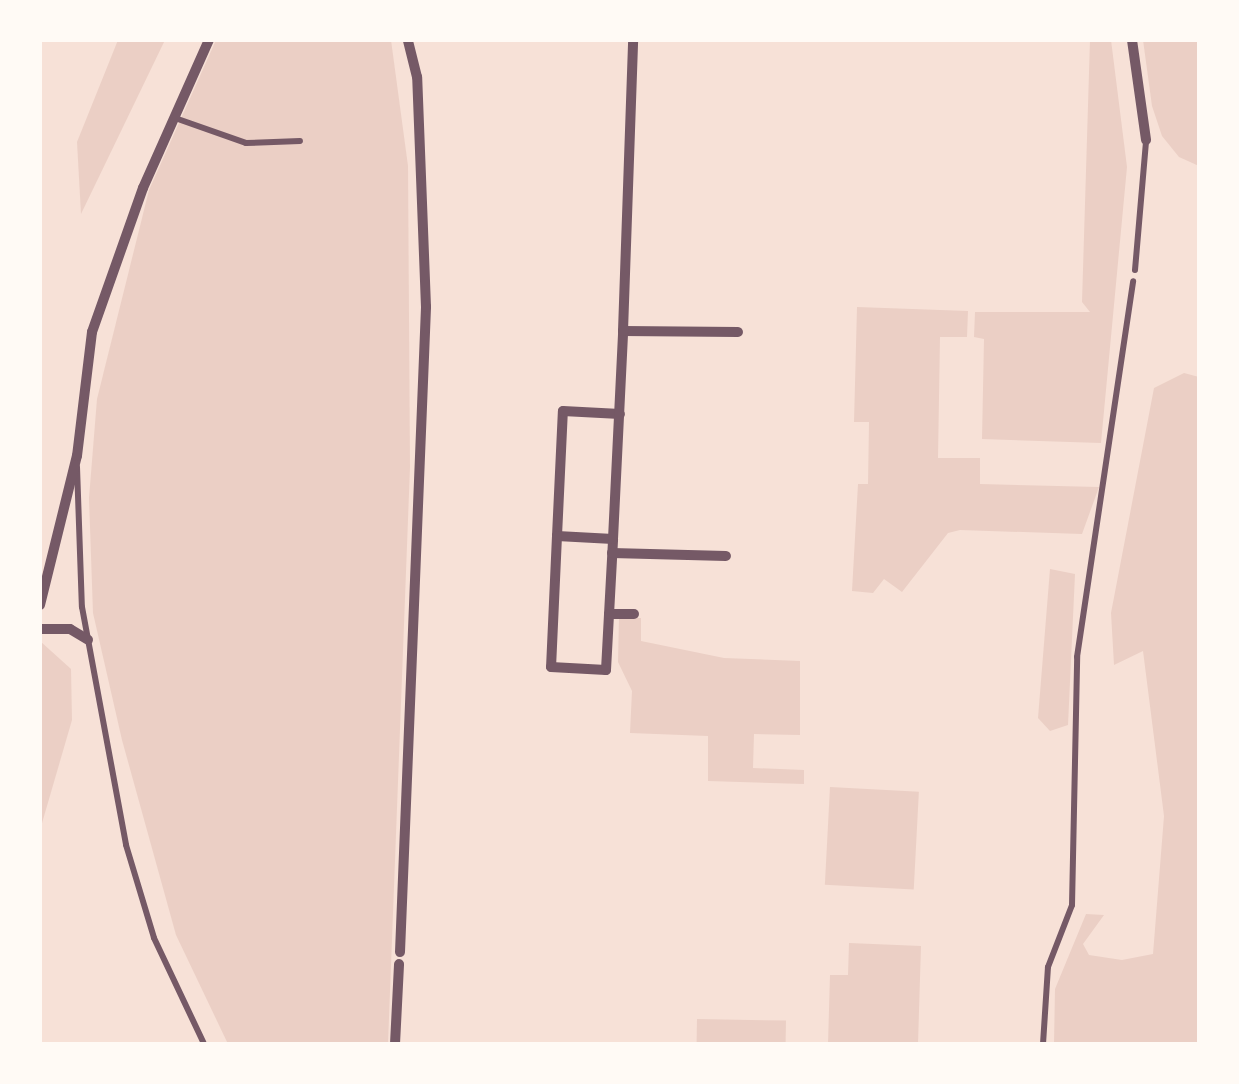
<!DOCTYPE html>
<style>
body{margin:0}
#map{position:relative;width:1239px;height:1084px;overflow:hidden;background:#f7e1d7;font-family:"Source Sans 3",sans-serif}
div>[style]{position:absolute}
.green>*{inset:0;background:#ebcfc5;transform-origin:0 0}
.service>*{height:6px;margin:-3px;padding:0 3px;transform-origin:3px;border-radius:3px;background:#755966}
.minor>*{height:10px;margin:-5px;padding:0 5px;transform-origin:5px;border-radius:5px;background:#755966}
span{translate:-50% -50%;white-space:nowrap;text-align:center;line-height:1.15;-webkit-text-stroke:9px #fffaf5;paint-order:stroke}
.frame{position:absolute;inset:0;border:42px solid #fffaf5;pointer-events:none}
</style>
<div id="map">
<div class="green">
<div style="clip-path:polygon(118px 40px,165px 40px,81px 214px,77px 142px)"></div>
<div style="clip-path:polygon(216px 40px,391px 40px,408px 166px,410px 467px,388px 1044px,228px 1044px,176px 935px,122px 740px,93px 613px,89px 498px,97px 399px,149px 190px)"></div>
<div style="clip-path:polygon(1090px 40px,1111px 40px,1127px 167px,1101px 443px,982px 439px,984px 339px,974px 337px,975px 312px,1090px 312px,1082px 302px)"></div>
<div style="clip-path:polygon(1143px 40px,1199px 40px,1199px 166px,1179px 157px,1162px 136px,1152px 106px)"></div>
<div style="clip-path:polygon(857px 307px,968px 311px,967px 337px,940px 337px,938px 458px,980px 458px,980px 484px,1099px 487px,1082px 534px,960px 530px,948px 533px,902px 592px,884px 579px,873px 593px,852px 591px,858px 484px,868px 484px,869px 422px,854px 422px)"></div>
<div style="clip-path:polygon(1184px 373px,1199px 377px,1199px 1044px,1054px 1044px,1055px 989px,1086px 914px,1104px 915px,1083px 944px,1089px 955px,1122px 960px,1153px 954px,1164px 816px,1143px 651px,1114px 665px,1111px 613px,1154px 388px)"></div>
<div style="clip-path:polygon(1050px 569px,1075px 574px,1068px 725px,1050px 731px,1038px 718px)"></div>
<div style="clip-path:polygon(619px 618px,641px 618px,641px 641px,724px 658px,800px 661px,800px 735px,754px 734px,753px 768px,804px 770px,804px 784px,708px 781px,708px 736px,630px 733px,632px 691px,618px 662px)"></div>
<div style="clip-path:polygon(40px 641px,71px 669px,72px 720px,40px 830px)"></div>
<div style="left:830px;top:787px;width:89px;height:98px;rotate:3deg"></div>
<div style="clip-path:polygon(849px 943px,921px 946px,918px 1044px,828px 1044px,830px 975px,848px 975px)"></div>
<div style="left:697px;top:1019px;width:89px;height:25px;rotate:1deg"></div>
</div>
<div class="service">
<div style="left:175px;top:118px;width:75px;rotate:19.4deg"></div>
<div style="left:246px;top:143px;width:54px;rotate:-2.1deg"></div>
<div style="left:1135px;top:270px;width:129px;rotate:-85.1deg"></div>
<div style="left:77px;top:467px;width:140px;rotate:88deg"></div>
<div style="left:82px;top:607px;width:242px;rotate:79.5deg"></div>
<div style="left:126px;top:845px;width:97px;rotate:73.2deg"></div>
<div style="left:154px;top:938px;width:117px;rotate:64.7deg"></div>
<div style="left:1043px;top:1044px;width:77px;rotate:-86.3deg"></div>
<div style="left:1048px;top:967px;width:66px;rotate:-68.8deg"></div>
<div style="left:1072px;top:905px;width:248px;rotate:-88.8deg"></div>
<div style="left:1077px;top:657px;width:380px;rotate:-81.5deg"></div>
</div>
<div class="minor">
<div style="left:1132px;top:40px;width:101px;rotate:82deg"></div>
<div style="left:623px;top:331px;width:115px;rotate:0.5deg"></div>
<div style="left:557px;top:536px;width:125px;rotate:-87.3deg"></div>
<div style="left:563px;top:411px;width:57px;rotate:3deg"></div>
<div style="left:613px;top:539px;width:56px;rotate:-176.9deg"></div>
<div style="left:557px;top:536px;width:131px;rotate:92.6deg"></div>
<div style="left:551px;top:667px;width:55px;rotate:3.1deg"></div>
<div style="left:606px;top:670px;width:131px;rotate:-86.9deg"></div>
<div style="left:613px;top:539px;width:208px;rotate:-87.2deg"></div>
<div style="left:623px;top:331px;width:291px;rotate:-88deg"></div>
<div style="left:612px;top:553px;width:114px;rotate:1.5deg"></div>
<div style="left:40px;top:605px;width:154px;rotate:-76.1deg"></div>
<div style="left:77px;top:456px;width:125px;rotate:-83.1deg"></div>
<div style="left:92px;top:332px;width:153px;rotate:-70.5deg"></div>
<div style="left:143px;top:188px;width:162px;rotate:-66deg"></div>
<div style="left:609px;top:614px;width:25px"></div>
<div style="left:40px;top:629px;width:30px"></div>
<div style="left:70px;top:629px;width:21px;rotate:31deg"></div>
<div style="left:400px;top:952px;width:646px;rotate:-87.69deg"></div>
<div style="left:426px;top:307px;width:230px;rotate:-92.2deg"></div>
<div style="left:417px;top:77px;width:38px;rotate:-104deg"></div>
<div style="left:395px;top:1044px;width:80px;rotate:-87.1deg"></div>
</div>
<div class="frame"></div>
</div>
